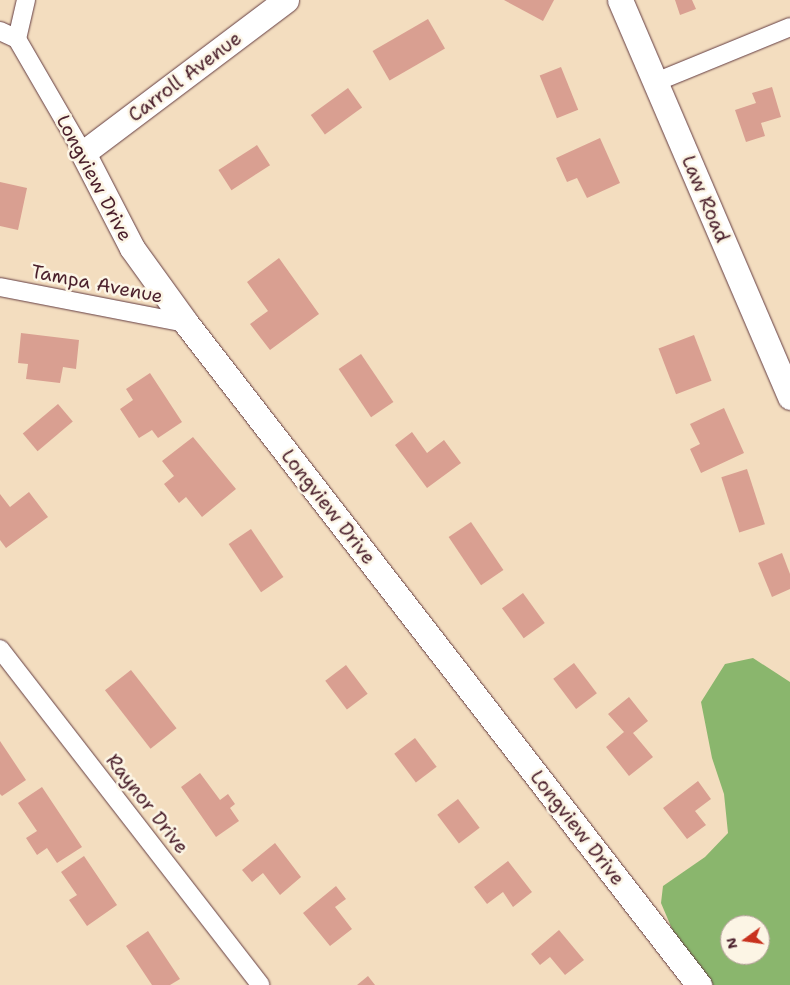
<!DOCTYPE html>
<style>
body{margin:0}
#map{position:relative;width:790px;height:985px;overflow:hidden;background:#f3ddbf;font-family:"Shantell Sans",sans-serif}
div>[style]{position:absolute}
.forest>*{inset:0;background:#8ab66d}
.building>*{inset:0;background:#d99f91;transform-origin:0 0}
.roads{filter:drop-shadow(0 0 1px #633c41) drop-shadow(0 0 1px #633c41)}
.street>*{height:18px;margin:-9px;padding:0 9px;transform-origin:9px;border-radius:9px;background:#fff}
.secondary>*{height:25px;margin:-12.5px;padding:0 12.5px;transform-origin:12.5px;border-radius:12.5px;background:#fff}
span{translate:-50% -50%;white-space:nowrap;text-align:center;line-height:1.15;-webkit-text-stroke:5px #fcf5e5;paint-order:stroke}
.street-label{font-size:19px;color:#4a1f2b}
.north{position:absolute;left:720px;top:915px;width:50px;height:50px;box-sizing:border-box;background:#fcf5e5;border:1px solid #b59f9b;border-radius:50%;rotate:256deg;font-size:14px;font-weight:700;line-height:20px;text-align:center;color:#4a1f2b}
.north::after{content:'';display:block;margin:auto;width:18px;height:22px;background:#c8321e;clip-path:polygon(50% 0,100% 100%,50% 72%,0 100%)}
</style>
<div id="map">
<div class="forest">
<div style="clip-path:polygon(evenodd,753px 658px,790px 682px,790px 985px,713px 985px,675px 936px,661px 903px,663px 886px,705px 857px,728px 833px,724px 794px,712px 758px,701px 702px,725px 664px,753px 658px,730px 925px,760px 925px,760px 955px,730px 955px,730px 925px)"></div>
</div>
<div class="building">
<div style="clip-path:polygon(504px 0,554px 0,543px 21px)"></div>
<div style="clip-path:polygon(675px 0,692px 0,696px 9px,680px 15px)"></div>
<div style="left:428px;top:19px;width:34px;height:64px;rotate:60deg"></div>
<div style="left:561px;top:67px;width:46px;height:23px;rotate:68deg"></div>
<div style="clip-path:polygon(772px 87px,781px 117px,761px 123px,765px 136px,746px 142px,735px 110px,756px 103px,752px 93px)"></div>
<div style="left:348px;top:88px;width:24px;height:46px;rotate:54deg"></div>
<div style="clip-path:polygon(600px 138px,620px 183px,587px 198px,577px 178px,567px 182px,556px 158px)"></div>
<div style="left:257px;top:145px;width:24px;height:46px;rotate:57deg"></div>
<div style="clip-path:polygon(0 182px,27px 188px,18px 230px,0 226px)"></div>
<div style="clip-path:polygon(279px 258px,319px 314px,270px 350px,250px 324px,268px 311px,247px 282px)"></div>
<div style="clip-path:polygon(21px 333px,79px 340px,76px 369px,63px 367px,60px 383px,26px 379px,28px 364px,18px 363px)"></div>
<div style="left:694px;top:335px;width:49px;height:38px;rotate:69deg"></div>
<div style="left:361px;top:354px;width:58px;height:27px;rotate:56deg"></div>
<div style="clip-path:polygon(150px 373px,182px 422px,158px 438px,152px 430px,139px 438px,120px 409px,133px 400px,126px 389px)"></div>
<div style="left:58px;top:404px;width:23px;height:46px;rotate:50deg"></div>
<div style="clip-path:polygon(724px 408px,744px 453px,701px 473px,690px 449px,700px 444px,690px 424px)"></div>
<div style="clip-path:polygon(412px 432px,427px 453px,444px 440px,461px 463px,427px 488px,395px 445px)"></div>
<div style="clip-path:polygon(193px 437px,236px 489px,202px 517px,186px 497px,179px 503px,164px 484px,174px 476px,162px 461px)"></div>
<div style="left:747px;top:469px;width:58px;height:27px;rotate:72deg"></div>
<div style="clip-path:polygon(29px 492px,48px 517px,6px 548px,0 540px,0 494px,10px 507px)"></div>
<div style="left:471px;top:522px;width:58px;height:27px;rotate:56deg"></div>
<div style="left:251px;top:529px;width:58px;height:27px;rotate:56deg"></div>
<div style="clip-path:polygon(782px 553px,790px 574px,790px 589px,772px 597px,758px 563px)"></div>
<div style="left:523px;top:593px;width:37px;height:26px;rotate:54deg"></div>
<div style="left:574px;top:663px;width:38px;height:26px;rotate:53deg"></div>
<div style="left:346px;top:665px;width:36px;height:26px;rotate:53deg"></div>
<div style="left:131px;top:670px;width:74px;height:33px;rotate:52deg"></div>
<div style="clip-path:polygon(629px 697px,648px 721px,633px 733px,653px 757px,629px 776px,606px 747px,624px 732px,608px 714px)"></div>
<div style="left:415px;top:738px;width:36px;height:26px;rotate:53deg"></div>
<div style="clip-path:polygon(0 741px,26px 780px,2px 796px,0 794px)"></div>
<div style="clip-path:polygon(200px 773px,220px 800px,228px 794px,235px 804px,230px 808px,239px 821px,216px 837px,181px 787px)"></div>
<div style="clip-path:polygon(698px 781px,711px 799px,695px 811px,706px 825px,687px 839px,663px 808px)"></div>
<div style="clip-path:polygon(42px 787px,82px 847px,57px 863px,47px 848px,37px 855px,26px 838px,37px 831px,18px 803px)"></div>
<div style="left:458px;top:799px;width:36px;height:26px;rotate:53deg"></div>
<div style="clip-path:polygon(275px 843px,301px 877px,280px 895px,263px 873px,252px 882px,242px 870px)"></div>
<div style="clip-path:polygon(84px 856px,117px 905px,87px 926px,69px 900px,77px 895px,61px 872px)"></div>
<div style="clip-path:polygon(508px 861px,532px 892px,513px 907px,503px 892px,487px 904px,474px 887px)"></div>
<div style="clip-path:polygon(336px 886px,346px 899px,335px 907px,352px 929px,330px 946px,303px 913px)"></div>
<div style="clip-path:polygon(559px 930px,584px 960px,565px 975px,550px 957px,540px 965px,531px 954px)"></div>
<div style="clip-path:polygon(148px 931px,180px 979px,170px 985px,152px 985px,126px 946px)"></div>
<div style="clip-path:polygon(368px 976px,375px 985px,357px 985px)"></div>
</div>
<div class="roads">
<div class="street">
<div style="left:26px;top:0;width:40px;rotate:103deg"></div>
<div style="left:17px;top:39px;width:132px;rotate:59.9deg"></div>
<div style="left:0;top:31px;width:19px;rotate:25deg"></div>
<div style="left:656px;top:82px;width:145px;rotate:-22.3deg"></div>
<div style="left:0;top:287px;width:189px;rotate:11deg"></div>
<div style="left:0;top:649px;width:425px;rotate:52.2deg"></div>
</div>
<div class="secondary">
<div style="left:286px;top:0;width:254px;rotate:143deg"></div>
<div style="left:83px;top:153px;width:107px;rotate:62.7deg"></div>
<div style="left:132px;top:248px;width:92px;rotate:54.2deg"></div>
<div style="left:186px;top:323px;width:838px;rotate:52.23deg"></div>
<div style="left:620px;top:0;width:432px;rotate:66.8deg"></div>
</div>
</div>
<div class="street-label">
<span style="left:185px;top:77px;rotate:-37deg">Carroll Avenue</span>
<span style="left:94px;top:178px;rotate:62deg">Longview Drive</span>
<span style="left:705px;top:199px;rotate:67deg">Law Road</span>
<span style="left:97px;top:284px;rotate:11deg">Tampa Avenue</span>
<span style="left:328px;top:507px;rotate:52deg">Longview Drive</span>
<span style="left:147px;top:804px;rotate:52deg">Raynor Drive</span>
<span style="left:577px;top:828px;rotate:52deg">Longview Drive</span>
</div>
<div class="north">N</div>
</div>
